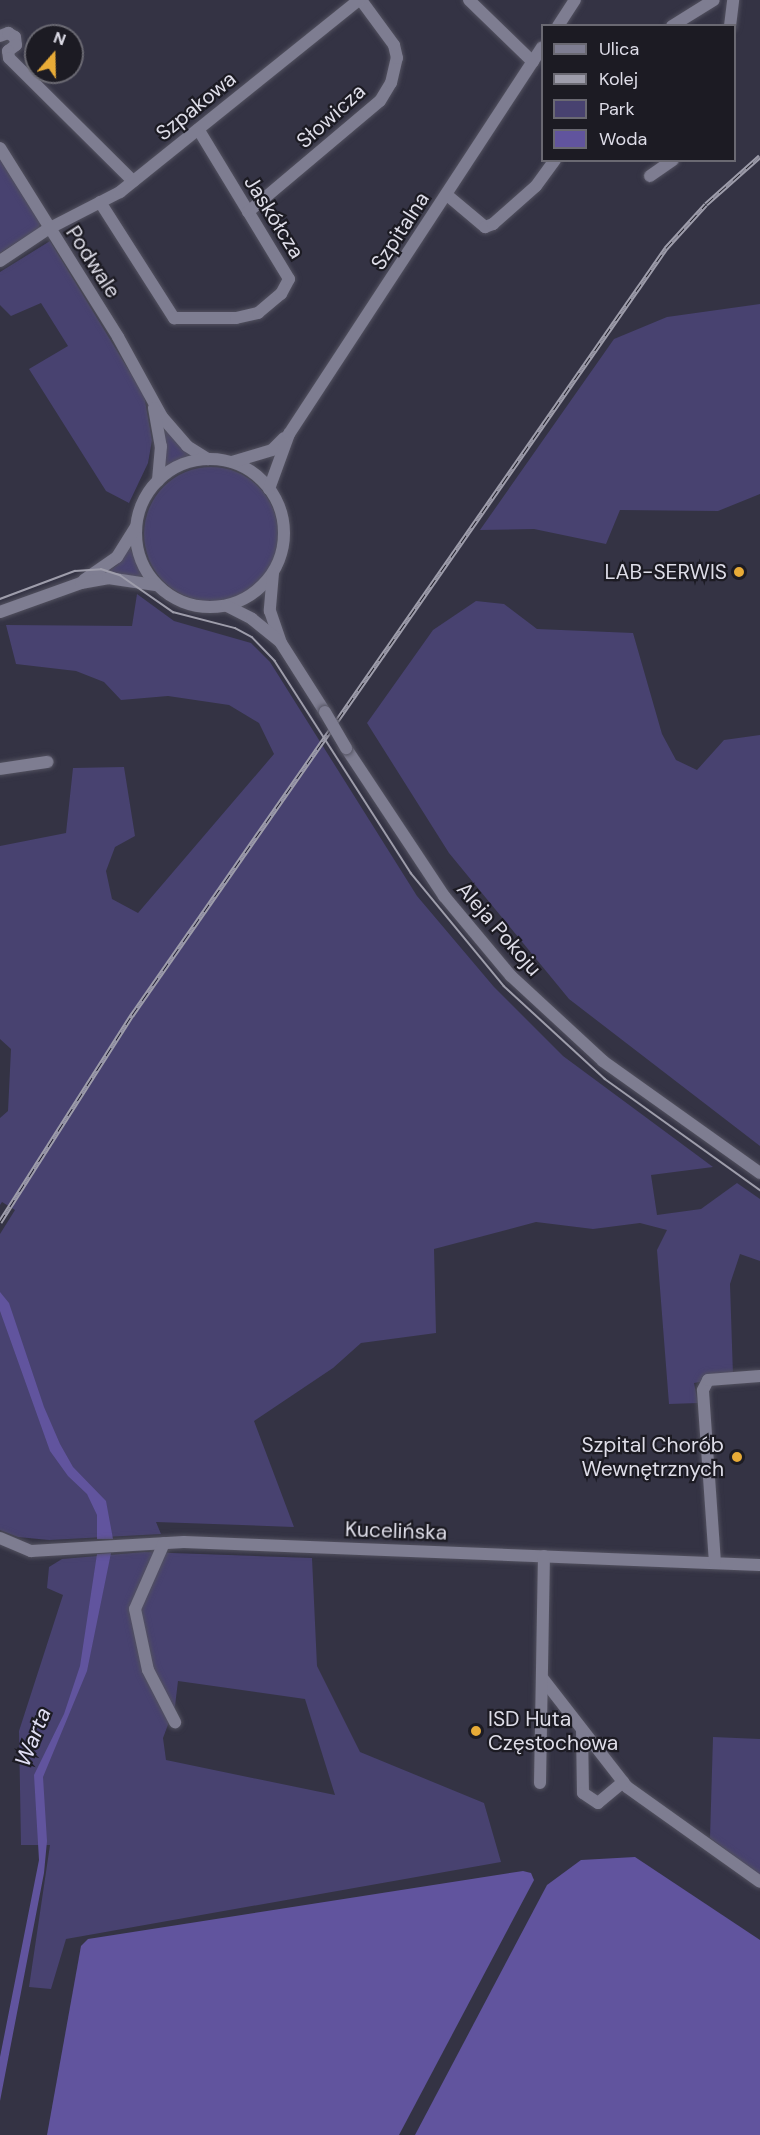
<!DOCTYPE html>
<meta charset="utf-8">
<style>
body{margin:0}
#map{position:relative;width:760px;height:2135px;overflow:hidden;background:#343344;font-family:"DM Sans",sans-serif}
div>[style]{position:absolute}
.green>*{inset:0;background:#484270}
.round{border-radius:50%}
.water>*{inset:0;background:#61549e}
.roads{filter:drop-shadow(0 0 2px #52515f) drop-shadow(0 0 2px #52515f)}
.minor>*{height:12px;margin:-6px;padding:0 6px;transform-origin:6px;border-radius:6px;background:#7e7d91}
.minor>.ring{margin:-6px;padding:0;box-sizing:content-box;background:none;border:12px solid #7e7d91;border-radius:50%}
.tram>*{height:1.5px;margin:-0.75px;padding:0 0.75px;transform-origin:0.75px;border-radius:0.75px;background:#9e9dab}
.rail>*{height:5px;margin-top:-2.5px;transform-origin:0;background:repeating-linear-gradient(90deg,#1c1b23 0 9px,#9e9dab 0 18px);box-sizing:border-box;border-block:2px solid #9e9dab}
.bridges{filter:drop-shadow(0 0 2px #52515f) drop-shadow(0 0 2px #52515f)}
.minor-bridge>*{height:12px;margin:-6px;padding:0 6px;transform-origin:6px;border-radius:6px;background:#7e7d91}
.dots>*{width:16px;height:16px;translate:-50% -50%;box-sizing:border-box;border:3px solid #1c1b23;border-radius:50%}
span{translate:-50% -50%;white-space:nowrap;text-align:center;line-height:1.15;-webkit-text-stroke:4.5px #1c1b23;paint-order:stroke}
.street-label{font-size:21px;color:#dedde8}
.poi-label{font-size:21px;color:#dedde8}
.right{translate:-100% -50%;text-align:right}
.left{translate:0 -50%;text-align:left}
.water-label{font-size:22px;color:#e1dff4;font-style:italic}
.legend{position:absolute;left:541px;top:24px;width:195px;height:138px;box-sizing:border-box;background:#1c1b23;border:2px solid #6a6972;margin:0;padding:8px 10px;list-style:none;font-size:18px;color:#dedde8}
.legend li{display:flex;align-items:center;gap:12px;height:30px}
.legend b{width:30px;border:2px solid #6a6972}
.north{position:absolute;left:24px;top:24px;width:60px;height:60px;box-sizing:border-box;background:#1c1b23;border:2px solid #6a6972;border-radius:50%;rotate:20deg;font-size:16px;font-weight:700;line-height:24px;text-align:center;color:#dedde8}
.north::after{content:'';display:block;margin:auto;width:21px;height:27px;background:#e8ab37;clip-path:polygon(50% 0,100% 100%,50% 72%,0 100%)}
</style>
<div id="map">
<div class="green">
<div style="clip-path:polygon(0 155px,41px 220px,39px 228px,0 253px)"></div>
<div style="clip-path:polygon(50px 241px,144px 395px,152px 440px,148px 463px,129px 503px,106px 491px,29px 369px,68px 346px,41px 303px,11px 316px,0 305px,0 272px)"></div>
<div style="clip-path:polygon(760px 304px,760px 494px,718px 511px,620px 510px,606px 544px,534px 529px,480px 530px,614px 339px,667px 317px)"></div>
<div style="clip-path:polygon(165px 430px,195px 455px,163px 469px,164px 430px)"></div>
<div class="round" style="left:144px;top:467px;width:134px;height:134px"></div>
<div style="clip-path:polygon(130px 548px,143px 577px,104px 574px,117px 565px)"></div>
<div style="clip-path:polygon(137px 594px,174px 621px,251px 643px,270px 662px,417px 896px,494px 987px,563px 1056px,713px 1167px,651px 1175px,657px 1215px,701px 1209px,737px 1183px,760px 1199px,760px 1261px,740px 1254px,730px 1284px,733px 1376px,694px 1383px,698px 1403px,669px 1404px,657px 1250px,667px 1230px,640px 1223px,593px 1229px,536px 1222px,434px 1249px,436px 1333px,361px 1343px,333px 1368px,254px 1421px,294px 1527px,156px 1522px,161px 1534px,49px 1540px,18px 1537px,0 1530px,0 1234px,15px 1210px,2px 1202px,0 1205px,0 1118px,8px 1111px,11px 1049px,0 1039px,0 846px,66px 833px,73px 768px,124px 767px,135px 836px,115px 847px,106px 871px,112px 899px,138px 913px,274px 754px,259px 723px,229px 705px,168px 696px,121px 700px,104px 682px,76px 671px,16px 664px,6px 625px,132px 626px)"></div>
<div style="clip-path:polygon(476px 601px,504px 604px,537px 629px,633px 633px,662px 734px,676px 760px,697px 770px,724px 740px,760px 735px,760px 1146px,569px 999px,449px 853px,367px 723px,433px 630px)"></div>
<div style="clip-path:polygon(evenodd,144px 1552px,312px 1558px,317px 1666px,360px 1752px,484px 1803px,501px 1862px,66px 1939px,51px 1989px,29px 1987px,50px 1845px,21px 1845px,19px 1731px,63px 1595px,47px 1588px,49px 1567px,62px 1559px,144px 1552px,178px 1681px,305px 1699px,335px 1795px,166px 1760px,163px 1738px,175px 1706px,178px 1681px)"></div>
<div style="clip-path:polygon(713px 1737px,760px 1739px,760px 1875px,710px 1838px)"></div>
</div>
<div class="water">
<div style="clip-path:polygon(0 1292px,9px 1303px,44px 1407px,60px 1444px,73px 1467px,106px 1501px,113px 1539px,97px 1539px,97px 1515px,87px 1494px,68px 1476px,50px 1451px,0 1311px)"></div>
<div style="clip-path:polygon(111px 1553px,87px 1671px,43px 1777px,47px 1841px,44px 1873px,0 2101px,0 2057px,39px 1860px,34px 1775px,64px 1714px,80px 1666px,97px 1554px)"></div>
<div style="clip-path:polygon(635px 1857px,760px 1940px,760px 2135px,415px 2135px,547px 1885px,581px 1860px)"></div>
<div style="clip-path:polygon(523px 1871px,531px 1873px,534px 1880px,399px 2135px,47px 2135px,81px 1946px,88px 1939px)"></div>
</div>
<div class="roads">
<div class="minor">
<div style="left:469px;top:0;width:89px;rotate:44.1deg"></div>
<div style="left:558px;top:26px;width:31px;rotate:-57deg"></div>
<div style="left:672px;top:26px;width:49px;rotate:-31.8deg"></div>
<div style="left:730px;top:26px;width:26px;rotate:-83deg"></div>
<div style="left:0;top:36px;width:9px;rotate:-21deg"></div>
<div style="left:8px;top:33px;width:8px;rotate:30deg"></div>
<div style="left:15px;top:37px;width:8px;rotate:83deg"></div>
<div style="left:16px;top:45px;width:10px;rotate:143deg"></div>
<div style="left:8px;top:51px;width:7px;rotate:82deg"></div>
<div style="left:9px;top:58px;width:175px;rotate:44.8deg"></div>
<div style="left:0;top:148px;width:223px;rotate:58deg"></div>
<div style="left:118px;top:337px;width:91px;rotate:61.2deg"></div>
<div style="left:162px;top:417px;width:38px;rotate:49deg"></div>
<div style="left:187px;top:446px;width:25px;rotate:32deg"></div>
<div style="left:650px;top:176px;width:28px;rotate:-35deg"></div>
<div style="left:447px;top:195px;width:50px;rotate:40.1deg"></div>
<div style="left:485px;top:227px;width:9px;rotate:-21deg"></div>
<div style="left:493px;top:224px;width:57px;rotate:-41.5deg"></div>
<div style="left:536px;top:186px;width:32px;rotate:-54deg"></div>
<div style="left:100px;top:202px;width:138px;rotate:57.5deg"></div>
<div style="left:174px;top:318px;width:62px"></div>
<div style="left:236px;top:318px;width:23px;rotate:-13deg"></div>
<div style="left:258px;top:313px;width:30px;rotate:-40deg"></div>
<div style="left:281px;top:294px;width:17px;rotate:-62deg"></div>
<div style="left:289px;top:279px;width:175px;rotate:-121.2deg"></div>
<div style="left:248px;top:212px;width:172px;rotate:-40.1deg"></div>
<div style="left:380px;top:101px;width:21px;rotate:-59deg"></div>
<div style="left:391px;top:83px;width:26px;rotate:-77deg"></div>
<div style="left:397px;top:58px;width:13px;rotate:-103deg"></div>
<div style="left:394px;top:45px;width:56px;rotate:-126.3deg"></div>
<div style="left:0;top:261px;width:58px;rotate:-33.7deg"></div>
<div style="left:48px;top:229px;width:81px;rotate:-27.2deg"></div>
<div style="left:120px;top:192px;width:307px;rotate:-38.8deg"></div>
<div style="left:154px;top:408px;width:39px;rotate:80deg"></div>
<div style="left:161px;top:446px;width:35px;rotate:95deg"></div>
<div class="ring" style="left:136px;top:459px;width:136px;height:136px"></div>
<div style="left:232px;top:462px;width:42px;rotate:-16.7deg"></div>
<div style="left:272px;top:450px;width:17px;rotate:-45deg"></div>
<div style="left:269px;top:489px;width:59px;rotate:-70deg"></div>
<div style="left:289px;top:434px;width:462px;rotate:-56.8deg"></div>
<div style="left:273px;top:573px;width:38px;rotate:95deg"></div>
<div style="left:270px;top:611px;width:34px;rotate:71deg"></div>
<div style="left:281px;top:643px;width:82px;rotate:57.5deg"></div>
<div style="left:84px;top:580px;width:40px;rotate:-34.9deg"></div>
<div style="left:117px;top:557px;width:36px;rotate:-58deg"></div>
<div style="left:227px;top:606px;width:28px;rotate:27deg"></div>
<div style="left:252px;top:619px;width:36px;rotate:39deg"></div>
<div style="left:0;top:612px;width:86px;rotate:-19.7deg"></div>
<div style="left:81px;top:583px;width:27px;rotate:-10deg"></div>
<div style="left:108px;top:578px;width:48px;rotate:8.5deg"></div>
<div style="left:346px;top:748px;width:178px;rotate:56.5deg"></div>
<div style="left:444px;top:896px;width:104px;rotate:50.1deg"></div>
<div style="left:511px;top:976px;width:125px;rotate:42.7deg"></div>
<div style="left:603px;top:1061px;width:193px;rotate:35.5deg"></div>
<div style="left:0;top:769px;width:48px;rotate:-8.5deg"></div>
<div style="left:0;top:1538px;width:34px;rotate:23deg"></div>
<div style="left:31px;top:1551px;width:153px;rotate:-3.4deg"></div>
<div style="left:184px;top:1542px;width:576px;rotate:2.29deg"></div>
<div style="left:164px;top:1543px;width:72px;rotate:113.7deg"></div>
<div style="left:135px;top:1609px;width:62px;rotate:78deg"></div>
<div style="left:148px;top:1670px;width:59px;rotate:62.6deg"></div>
<div style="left:715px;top:1563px;width:173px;rotate:-94deg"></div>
<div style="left:703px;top:1390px;width:11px;rotate:-63deg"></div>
<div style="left:708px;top:1380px;width:52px;rotate:-4.4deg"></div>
<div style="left:543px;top:1679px;width:137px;rotate:52.1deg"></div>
<div style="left:627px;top:1787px;width:163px;rotate:35.5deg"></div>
<div style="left:582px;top:1730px;width:63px;rotate:89.1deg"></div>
<div style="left:583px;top:1793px;width:18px;rotate:34deg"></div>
<div style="left:598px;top:1803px;width:33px;rotate:-40deg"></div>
<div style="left:540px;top:1783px;width:227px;rotate:-89deg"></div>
</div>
</div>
<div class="tram">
<div style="left:0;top:599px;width:80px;rotate:-20.5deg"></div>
<div style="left:75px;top:571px;width:26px;rotate:-4deg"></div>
<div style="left:101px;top:569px;width:20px;rotate:18deg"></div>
<div style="left:120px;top:575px;width:65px;rotate:34.9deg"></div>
<div style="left:173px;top:612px;width:64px;rotate:14.5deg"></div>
<div style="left:235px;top:628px;width:19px;rotate:28deg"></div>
<div style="left:252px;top:637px;width:33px;rotate:46deg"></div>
<div style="left:275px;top:661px;width:252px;rotate:57.3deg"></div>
<div style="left:411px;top:873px;width:146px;rotate:50.5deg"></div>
<div style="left:504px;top:986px;width:137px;rotate:42.6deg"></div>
<div style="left:605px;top:1079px;width:191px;rotate:35.6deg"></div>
</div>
<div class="rail">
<div style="left:0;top:1222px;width:246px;rotate:-57.5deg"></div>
<div style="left:132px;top:1015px;width:935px;rotate:-55.15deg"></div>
<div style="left:666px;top:248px;width:59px;rotate:-47.7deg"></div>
<div style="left:706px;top:204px;width:72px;rotate:-41.6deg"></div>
</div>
<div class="bridges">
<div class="minor-bridge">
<div style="left:325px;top:712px;width:42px;rotate:59.7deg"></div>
</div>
</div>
<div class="dots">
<div style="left:739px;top:572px;background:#e8ab37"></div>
<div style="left:737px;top:1457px;background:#e8ab37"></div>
<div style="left:476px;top:1731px;background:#e8ab37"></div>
</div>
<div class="street-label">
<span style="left:196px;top:106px;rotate:-39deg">Szpakowa</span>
<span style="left:331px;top:116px;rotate:-42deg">Słowicza</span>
<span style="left:274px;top:217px;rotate:58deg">Jaskółcza</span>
<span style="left:400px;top:231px;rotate:-57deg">Szpitalna</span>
<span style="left:93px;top:262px;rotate:57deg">Podwale</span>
<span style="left:499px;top:929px;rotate:49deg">Aleja Pokoju</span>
<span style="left:396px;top:1531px;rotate:2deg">Kucelińska</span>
</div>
<div class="poi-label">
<span class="right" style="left:727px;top:572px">LAB-SERWIS</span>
<span class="right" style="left:724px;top:1457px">Szpital Chorób<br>Wewnętrznych</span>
<span class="left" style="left:488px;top:1731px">ISD Huta<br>Częstochowa</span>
</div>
<div class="water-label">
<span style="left:33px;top:1737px;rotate:-68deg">Warta</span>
</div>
<ul class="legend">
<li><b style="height:8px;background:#7e7d91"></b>Ulica</li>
<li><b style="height:8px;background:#9e9dab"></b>Kolej</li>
<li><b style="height:16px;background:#484270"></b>Park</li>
<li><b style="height:16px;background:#61549e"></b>Woda</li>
</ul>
<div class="north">N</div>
</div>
